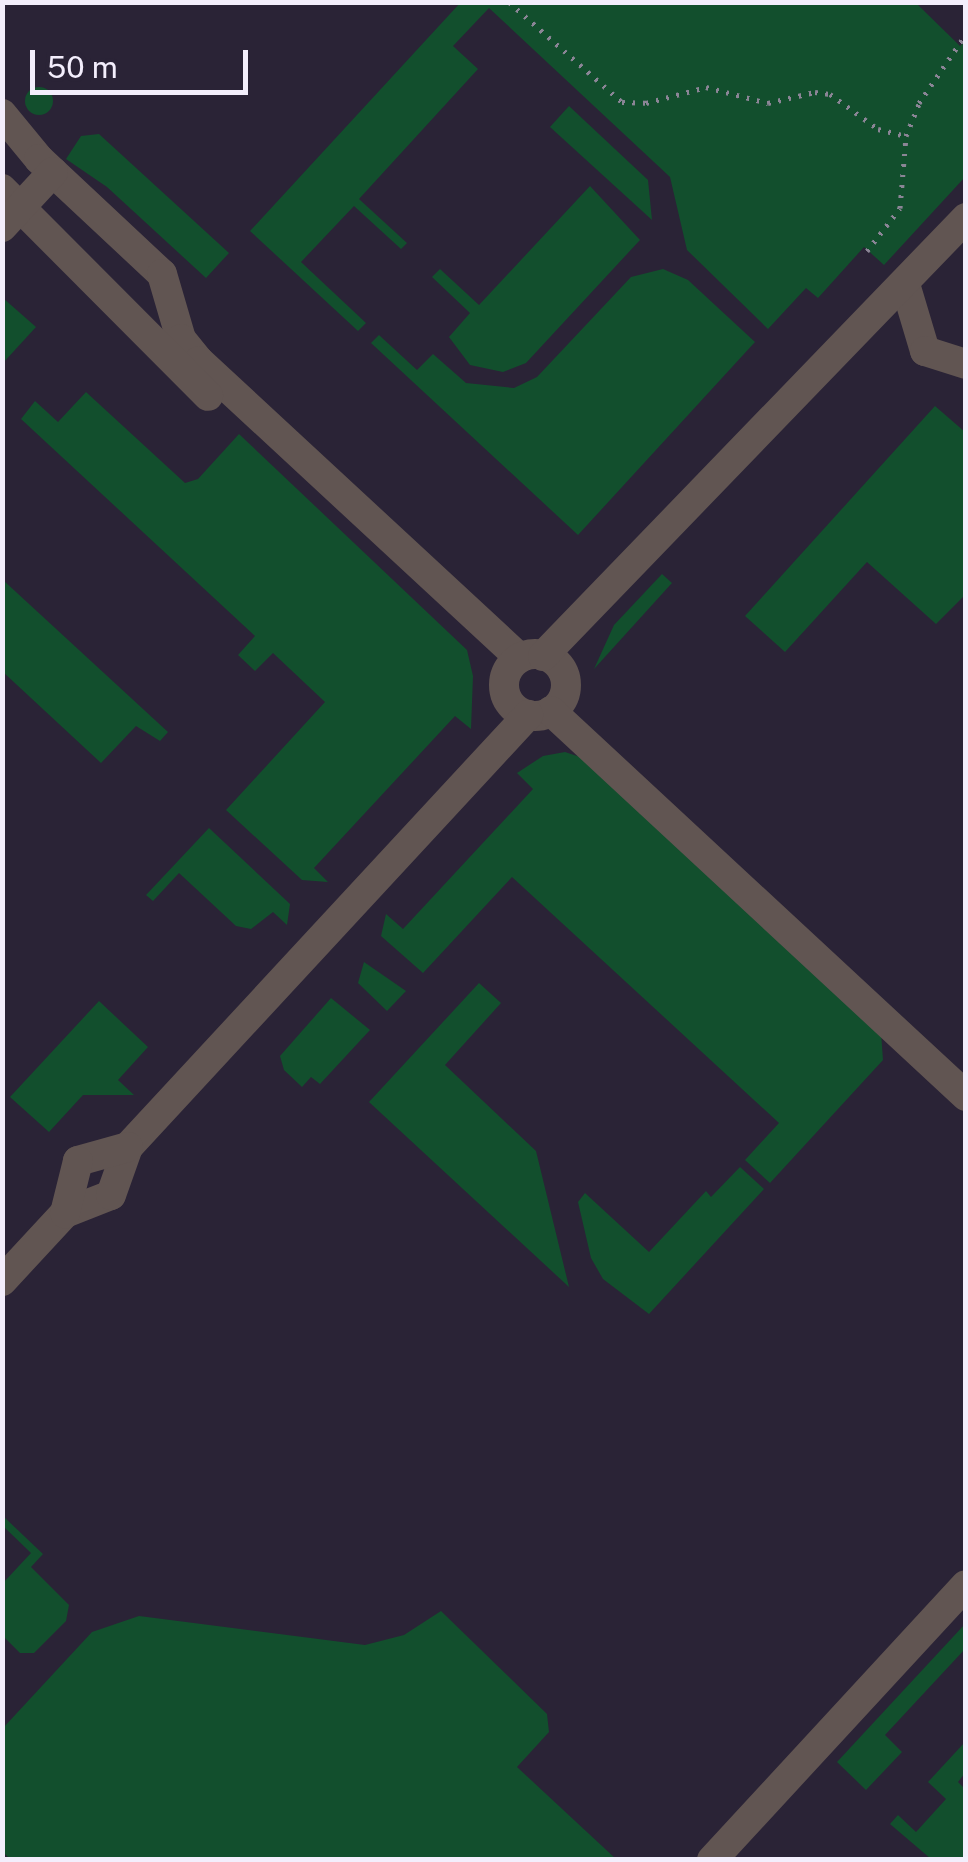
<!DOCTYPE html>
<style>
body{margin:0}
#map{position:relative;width:968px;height:1862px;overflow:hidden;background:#2a2336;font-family:"Public Sans",sans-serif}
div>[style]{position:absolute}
.green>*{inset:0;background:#124f2d}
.round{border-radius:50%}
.path>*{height:5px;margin-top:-2.5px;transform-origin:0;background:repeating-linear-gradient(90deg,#8b8596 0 2.5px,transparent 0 10.5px)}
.minor>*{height:30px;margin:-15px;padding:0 15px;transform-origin:15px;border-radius:15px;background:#615552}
.minor>.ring{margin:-15px;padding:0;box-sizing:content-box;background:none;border:30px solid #615552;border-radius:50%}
span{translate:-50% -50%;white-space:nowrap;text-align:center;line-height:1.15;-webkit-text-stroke:8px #2a2336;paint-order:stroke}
.frame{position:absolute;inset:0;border:5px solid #f3eefc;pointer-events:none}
.scale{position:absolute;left:30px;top:50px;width:218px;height:45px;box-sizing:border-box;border:5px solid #f3eefc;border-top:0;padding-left:12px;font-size:30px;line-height:35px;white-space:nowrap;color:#f3eefc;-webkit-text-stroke:8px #2a2336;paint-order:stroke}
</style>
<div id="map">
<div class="green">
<div style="clip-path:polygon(461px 2px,916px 3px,960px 46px,965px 41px,965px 177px,884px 265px,864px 247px,818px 298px,806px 288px,768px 329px,687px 250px,670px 177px,489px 8px,453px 46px,478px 69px,359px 199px,407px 243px,401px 249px,354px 206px,301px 262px,366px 323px,358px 331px,250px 231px)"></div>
<div class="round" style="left:25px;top:87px;width:28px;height:28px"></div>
<div style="clip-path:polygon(569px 106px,648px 180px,652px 220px,550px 127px)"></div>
<div style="clip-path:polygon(99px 134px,229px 253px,206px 278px,107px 187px,66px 159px,81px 136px)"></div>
<div style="clip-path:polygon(590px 186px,640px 240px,526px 363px,503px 372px,470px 365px,449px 337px,470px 313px,432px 277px,440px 269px,479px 305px)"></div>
<div style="clip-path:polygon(663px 269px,688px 280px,755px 342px,578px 535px,371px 343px,379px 335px,417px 370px,433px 354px,466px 383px,514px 388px,537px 377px,631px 277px)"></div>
<div style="clip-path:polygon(3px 298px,36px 327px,3px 363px)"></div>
<div style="clip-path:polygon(86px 392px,185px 483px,198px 479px,239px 434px,467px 650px,473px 676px,471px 729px,455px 716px,314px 868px,328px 882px,302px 880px,226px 810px,325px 702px,273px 653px,255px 671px,238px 655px,255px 636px,21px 419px,35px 401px,58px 422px)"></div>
<div style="clip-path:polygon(935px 406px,965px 432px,965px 595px,936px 624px,867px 562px,785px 652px,745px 616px)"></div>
<div style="clip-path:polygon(662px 574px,672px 583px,594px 669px,614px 625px)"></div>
<div style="clip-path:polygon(3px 580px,168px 732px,160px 741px,136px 726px,101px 763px,3px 672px)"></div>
<div style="clip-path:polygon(565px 752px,586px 759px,881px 1032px,883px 1060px,770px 1183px,745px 1160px,779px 1123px,512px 877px,423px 973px,381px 936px,386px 914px,403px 929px,533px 789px,517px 773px,543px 756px)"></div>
<div style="clip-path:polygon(209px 828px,290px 904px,287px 925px,273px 912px,251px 929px,236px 926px,179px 873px,153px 901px,146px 895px)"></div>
<div style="clip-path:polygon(364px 962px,406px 991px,387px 1011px,358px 983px)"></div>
<div style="clip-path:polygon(479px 983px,501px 1003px,445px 1065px,536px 1151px,569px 1287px,369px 1102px)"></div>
<div style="clip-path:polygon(331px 998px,370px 1030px,320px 1084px,311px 1077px,302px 1087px,284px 1070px,280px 1056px)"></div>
<div style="clip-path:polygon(99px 1001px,148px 1047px,118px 1080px,134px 1095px,83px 1095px,49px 1132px,10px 1097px)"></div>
<div style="clip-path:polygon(740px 1167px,764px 1189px,649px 1314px,603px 1279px,591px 1258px,578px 1202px,585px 1193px,649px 1252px,706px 1191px,711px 1197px)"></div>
<div style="clip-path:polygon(3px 1516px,43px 1554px,31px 1567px,69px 1605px,66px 1621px,34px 1653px,20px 1653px,3px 1636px,3px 1583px,31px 1553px,3px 1526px)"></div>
<div style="clip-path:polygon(441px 1611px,547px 1714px,549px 1732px,517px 1767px,616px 1859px,11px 1860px,3px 1852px,3px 1728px,92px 1632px,139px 1616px,365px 1645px,404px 1635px)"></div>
<div style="clip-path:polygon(965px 1624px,965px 1649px,885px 1735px,902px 1752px,866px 1790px,837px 1762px)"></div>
<div style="clip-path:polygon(965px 1742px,965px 1773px,958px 1782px,965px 1789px,965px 1859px,931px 1859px,890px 1824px,898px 1815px,916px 1832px,946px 1799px,928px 1782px)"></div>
</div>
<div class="path">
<div style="left:509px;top:2px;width:151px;rotate:41.5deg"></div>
<div style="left:622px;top:102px;width:24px;rotate:2deg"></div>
<div style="left:646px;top:103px;width:62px;rotate:-14.9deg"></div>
<div style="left:706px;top:87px;width:64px;rotate:14.5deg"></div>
<div style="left:768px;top:103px;width:48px;rotate:-13.2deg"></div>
<div style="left:815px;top:92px;width:15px;rotate:8deg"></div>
<div style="left:830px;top:94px;width:59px;rotate:36.1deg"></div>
<div style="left:878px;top:129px;width:29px;rotate:14deg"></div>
<div style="left:867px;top:251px;width:54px;rotate:-52.5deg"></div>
<div style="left:900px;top:208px;width:72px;rotate:-85.2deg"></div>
<div style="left:906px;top:136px;width:35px;rotate:-68deg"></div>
<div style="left:919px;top:103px;width:83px;rotate:-55.7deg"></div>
</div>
<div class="minor">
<div style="left:2px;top:114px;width:58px;rotate:50.6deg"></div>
<div style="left:39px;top:159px;width:168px;rotate:43.1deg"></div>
<div style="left:162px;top:274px;width:68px;rotate:73.7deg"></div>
<div style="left:181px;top:339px;width:28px;rotate:51deg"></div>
<div style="left:199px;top:361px;width:437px;rotate:42.8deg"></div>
<div style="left:2px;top:189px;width:292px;rotate:45.1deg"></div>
<div style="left:2px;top:227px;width:75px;rotate:-47.2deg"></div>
<div style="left:905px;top:284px;width:70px;rotate:73.4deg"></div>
<div style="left:925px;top:351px;width:43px;rotate:17.6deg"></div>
<div class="ring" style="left:504px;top:654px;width:32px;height:32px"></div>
<div style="left:543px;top:656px;width:609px;rotate:-46deg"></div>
<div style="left:551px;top:711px;width:566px;rotate:42.85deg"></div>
<div style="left:128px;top:1147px;width:589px;rotate:-47.2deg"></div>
<div style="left:2px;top:1281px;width:93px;rotate:-47.2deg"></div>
<div style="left:65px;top:1213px;width:49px;rotate:-21.4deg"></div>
<div style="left:111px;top:1195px;width:51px;rotate:-70.5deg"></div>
<div style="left:128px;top:1147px;width:52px;rotate:164.4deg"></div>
<div style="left:78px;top:1161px;width:54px;rotate:104deg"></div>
<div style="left:712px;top:1860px;width:374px;rotate:-47.3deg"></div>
</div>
<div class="frame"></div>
<div class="scale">50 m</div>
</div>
